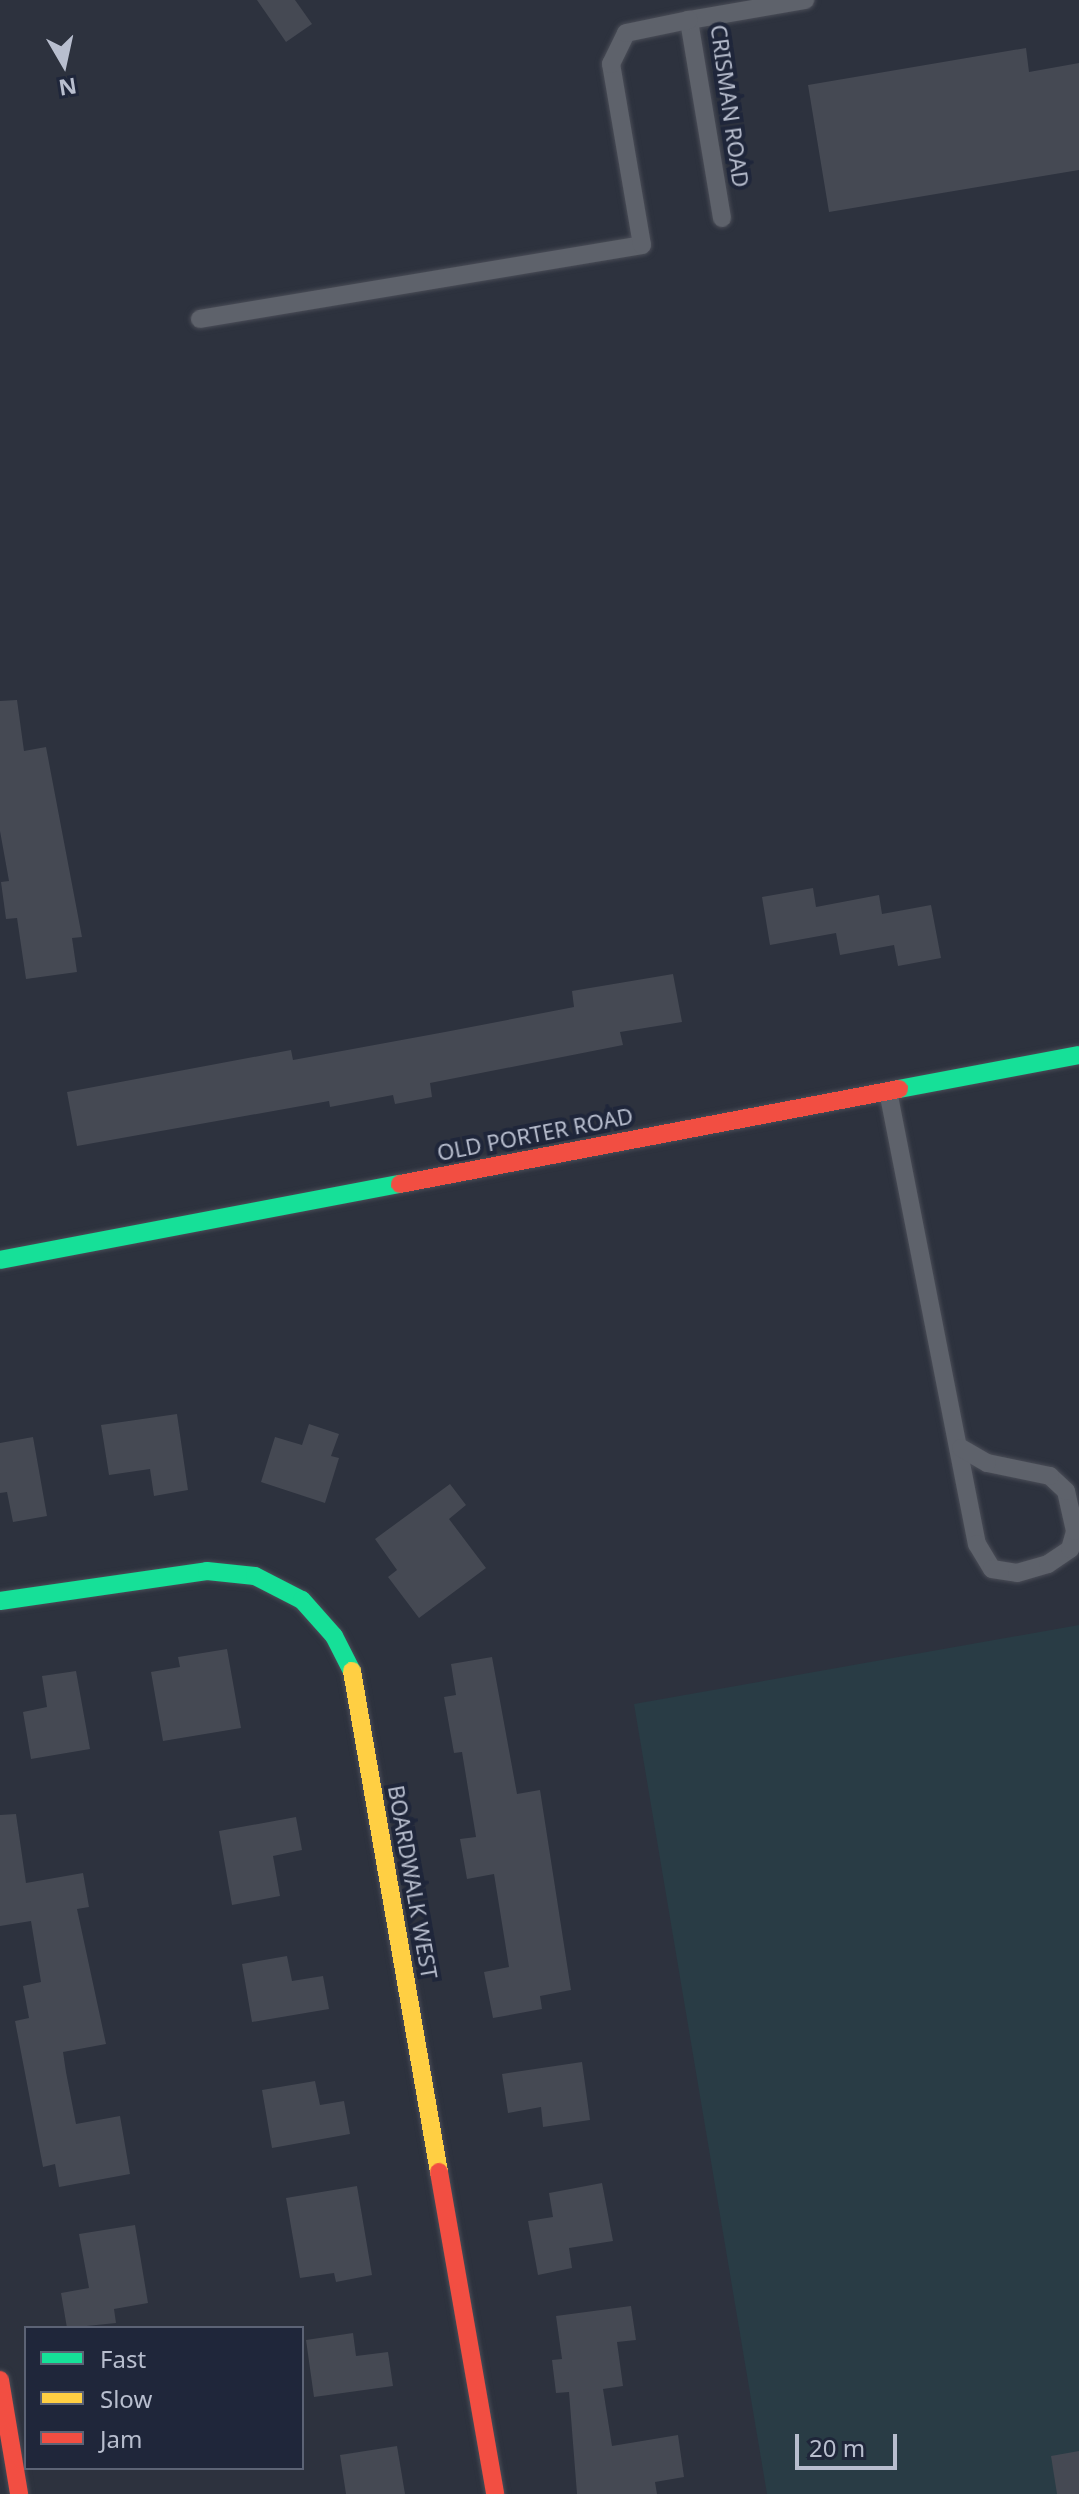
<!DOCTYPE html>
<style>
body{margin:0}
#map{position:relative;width:1079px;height:2494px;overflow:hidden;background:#2d323e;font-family:"Noto Sans",sans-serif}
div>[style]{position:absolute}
.green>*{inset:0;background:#293c45}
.building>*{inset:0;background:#454953}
.roads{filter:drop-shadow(0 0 2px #4a4d57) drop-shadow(0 0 2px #4a4d57)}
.lane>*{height:18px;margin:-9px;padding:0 9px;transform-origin:9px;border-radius:9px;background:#5e626b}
.fast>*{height:18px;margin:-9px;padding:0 9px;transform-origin:9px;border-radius:9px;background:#16e098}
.slow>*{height:18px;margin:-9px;padding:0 9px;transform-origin:9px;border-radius:9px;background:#ffcf43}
.jam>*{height:18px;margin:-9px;padding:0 9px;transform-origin:9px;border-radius:9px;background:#f24e42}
span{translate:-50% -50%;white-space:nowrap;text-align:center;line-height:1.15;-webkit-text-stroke:8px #1f263a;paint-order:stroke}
.street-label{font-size:22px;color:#b8bece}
.legend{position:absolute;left:24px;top:2326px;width:280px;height:144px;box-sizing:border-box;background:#1f263a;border:2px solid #5c6375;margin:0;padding:10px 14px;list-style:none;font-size:24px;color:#b8bece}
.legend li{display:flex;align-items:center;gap:16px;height:40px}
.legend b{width:40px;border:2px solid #5c6375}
.north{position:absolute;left:24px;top:24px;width:80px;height:80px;-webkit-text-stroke:6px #1f263a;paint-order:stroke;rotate:171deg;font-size:22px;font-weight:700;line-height:32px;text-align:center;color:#b8bece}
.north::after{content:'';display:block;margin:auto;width:28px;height:36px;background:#b8bece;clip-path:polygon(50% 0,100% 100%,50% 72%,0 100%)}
.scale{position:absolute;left:795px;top:2434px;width:102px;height:36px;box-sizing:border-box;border:4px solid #b8bece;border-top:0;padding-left:10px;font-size:24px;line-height:28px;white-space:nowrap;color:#b8bece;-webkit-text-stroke:6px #1f263a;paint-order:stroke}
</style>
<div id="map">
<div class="green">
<div style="clip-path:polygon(1079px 1625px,1079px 2494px,767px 2494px,634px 1704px)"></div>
</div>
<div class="building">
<div style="clip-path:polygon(257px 0,295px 0,312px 24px,286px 42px)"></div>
<div style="clip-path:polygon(1026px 48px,1029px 72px,1079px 63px,1079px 170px,829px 212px,808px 85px)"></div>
<div style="clip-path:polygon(17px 700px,24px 751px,46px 747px,82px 937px,72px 938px,77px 972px,26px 979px,17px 918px,6px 919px,1px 882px,9px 881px,0 831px,0 701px)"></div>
<div style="clip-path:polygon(813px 888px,816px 907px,879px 895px,882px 914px,931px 905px,941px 958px,898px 966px,894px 945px,840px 955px,836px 933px,770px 945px,762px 897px)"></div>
<div style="clip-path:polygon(673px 974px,682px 1022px,620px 1032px,623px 1045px,430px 1083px,432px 1097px,395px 1104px,393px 1095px,330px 1107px,329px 1101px,77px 1146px,67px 1092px,291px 1050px,293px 1060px,445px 1032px,574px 1007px,572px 991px)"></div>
<div style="clip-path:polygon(177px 1414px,188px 1490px,154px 1496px,150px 1469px,109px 1475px,101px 1425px)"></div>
<div style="clip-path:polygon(309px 1424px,339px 1434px,331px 1456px,339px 1458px,325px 1503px,261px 1482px,275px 1437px,302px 1445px)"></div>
<div style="clip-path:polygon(33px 1437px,47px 1516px,13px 1522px,7px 1492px,0 1493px,0 1443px)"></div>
<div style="clip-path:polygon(450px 1484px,466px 1505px,449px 1519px,486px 1568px,419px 1618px,388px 1577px,397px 1570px,375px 1539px)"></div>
<div style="clip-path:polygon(227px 1649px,241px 1728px,163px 1741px,151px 1672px,180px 1667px,178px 1657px)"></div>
<div style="clip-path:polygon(492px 1657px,517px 1794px,540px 1790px,571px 1990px,540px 1996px,542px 2009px,493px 2018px,484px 1972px,509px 1967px,494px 1874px,467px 1879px,460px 1839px,476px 1837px,462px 1752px,454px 1753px,444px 1697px,456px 1695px,451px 1664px)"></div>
<div style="clip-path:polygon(76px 1671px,90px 1749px,31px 1759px,23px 1712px,47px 1707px,42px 1676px)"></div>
<div style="clip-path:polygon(16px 1814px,26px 1883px,83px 1873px,89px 1907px,77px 1909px,106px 2044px,63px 2052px,66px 2072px,76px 2124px,120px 2116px,130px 2174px,59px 2187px,55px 2164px,43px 2167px,15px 2021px,29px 2018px,23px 1986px,41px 1982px,31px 1921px,0 1926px,0 1815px)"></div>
<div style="clip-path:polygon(296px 1817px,302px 1850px,273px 1856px,280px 1896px,232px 1905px,219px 1831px)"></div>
<div style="clip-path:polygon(287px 1956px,292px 1981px,323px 1976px,329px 2009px,252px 2022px,242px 1964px)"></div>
<div style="clip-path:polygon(582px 2062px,590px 2120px,543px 2127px,541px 2107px,508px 2113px,502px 2074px)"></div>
<div style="clip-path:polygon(315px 2081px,320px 2105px,344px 2101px,350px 2134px,272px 2148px,262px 2090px)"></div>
<div style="clip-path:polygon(602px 2183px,613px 2241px,569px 2248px,572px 2268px,538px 2275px,528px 2221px,553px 2217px,549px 2193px)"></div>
<div style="clip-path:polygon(357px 2186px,372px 2275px,336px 2282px,334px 2273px,300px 2278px,286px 2198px)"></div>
<div style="clip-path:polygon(135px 2225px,148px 2303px,114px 2309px,116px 2323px,67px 2328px,61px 2293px,89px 2288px,79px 2234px)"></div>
<div style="clip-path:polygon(631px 2306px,636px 2340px,617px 2342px,623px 2386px,603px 2389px,612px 2446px,678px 2435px,684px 2477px,655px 2482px,657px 2494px,577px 2494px,569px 2392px,556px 2393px,552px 2360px,562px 2359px,556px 2316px)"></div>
<div style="clip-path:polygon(353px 2333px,356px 2356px,388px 2352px,393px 2386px,314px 2397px,306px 2340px)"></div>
<div style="clip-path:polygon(397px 2446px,405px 2494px,346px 2494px,340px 2455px)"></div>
<div style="clip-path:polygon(1079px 2451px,1079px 2494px,1057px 2494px,1051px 2456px)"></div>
</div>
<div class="roads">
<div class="lane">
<div style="left:722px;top:218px;width:201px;rotate:-99.5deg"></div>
<div style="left:689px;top:20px;width:118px;rotate:-9.8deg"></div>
<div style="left:200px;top:319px;width:448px;rotate:-9.5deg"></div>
<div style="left:642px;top:245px;width:184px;rotate:-99.7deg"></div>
<div style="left:611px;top:64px;width:34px;rotate:-64deg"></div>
<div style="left:626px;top:33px;width:64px;rotate:-11.7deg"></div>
<div style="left:888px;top:1091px;width:462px;rotate:78.9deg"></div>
<div style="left:977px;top:1544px;width:29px;rotate:59deg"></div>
<div style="left:992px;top:1569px;width:25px;rotate:9deg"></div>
<div style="left:1017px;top:1573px;width:32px;rotate:-16deg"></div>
<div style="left:1048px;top:1564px;width:27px;rotate:-34deg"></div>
<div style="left:1070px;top:1549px;width:19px;rotate:-74deg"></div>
<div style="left:1075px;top:1531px;width:41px;rotate:-102.7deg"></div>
<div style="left:1066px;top:1491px;width:22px;rotate:-137deg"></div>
<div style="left:1050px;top:1476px;width:64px;rotate:-168.3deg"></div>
<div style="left:987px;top:1463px;width:30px;rotate:-150deg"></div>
</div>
<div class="fast">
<div style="left:899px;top:1089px;width:183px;rotate:-10.7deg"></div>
<div style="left:0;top:1260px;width:407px;rotate:-10.8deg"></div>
<div style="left:0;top:1601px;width:209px;rotate:-8.2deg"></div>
<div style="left:207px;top:1571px;width:48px;rotate:5.9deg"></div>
<div style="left:255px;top:1576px;width:53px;rotate:27.1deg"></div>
<div style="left:302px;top:1600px;width:48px;rotate:48.4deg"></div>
<div style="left:334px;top:1636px;width:39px;rotate:63deg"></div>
</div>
<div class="slow">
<div style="left:352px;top:1671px;width:508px;rotate:80.15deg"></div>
</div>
<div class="jam">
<div style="left:400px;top:1184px;width:508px;rotate:-10.78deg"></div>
<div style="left:439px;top:2172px;width:327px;rotate:80.1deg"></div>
<div style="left:0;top:2380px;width:116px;rotate:80.5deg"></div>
</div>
</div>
<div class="street-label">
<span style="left:730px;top:106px;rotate:82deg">CRISMAN ROAD</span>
<span style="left:535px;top:1134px;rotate:-11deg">OLD PORTER ROAD</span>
<span style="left:413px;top:1882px;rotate:80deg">BOARDWALK WEST</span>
</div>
<ul class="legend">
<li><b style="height:10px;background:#16e098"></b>Fast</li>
<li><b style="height:10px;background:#ffcf43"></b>Slow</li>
<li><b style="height:10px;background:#f24e42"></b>Jam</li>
</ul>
<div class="north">N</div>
<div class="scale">20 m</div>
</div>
